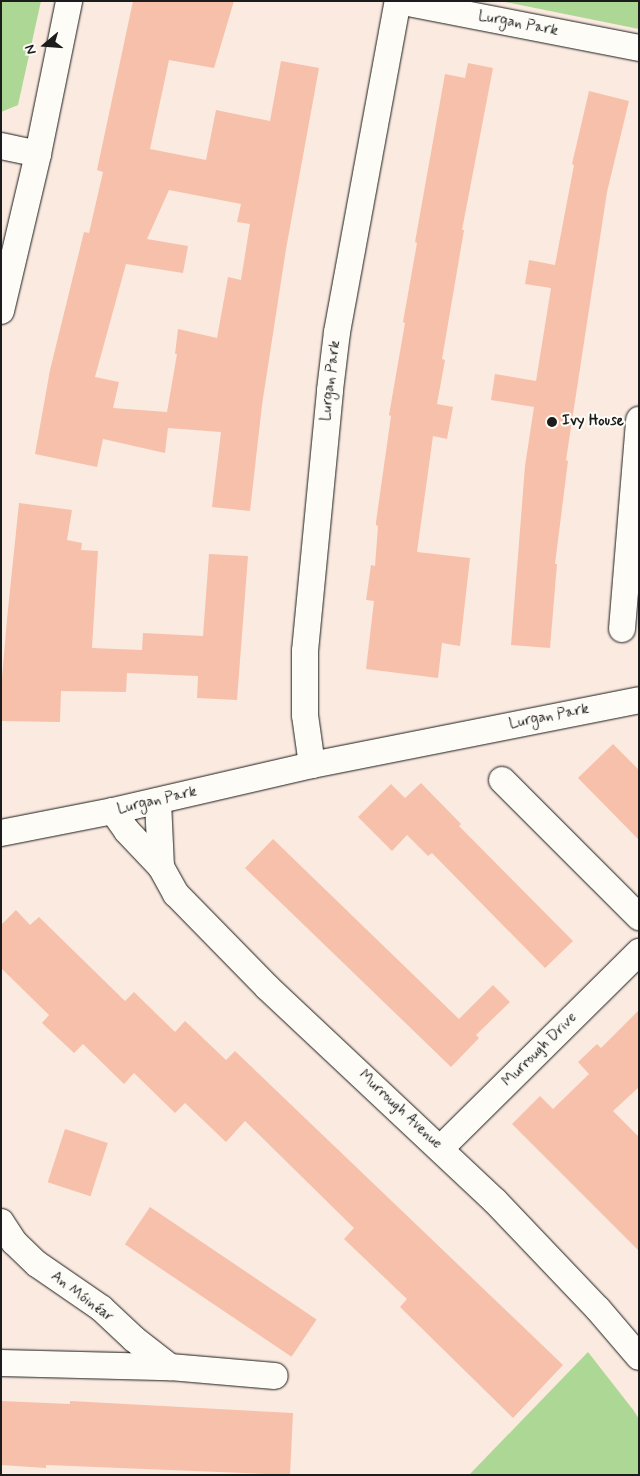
<!DOCTYPE html>
<html>
<head>
<meta charset="utf-8">
<style>
	body { margin:0 }
	#map { position:relative; width:640px; height:1476px; overflow:hidden; background:#fbeae0; font-family:Mynerve,sans-serif }
	div>[style] { position:absolute }
	.green>* { inset:0; background:#add794 }
	.building>* { inset:0; background:#f7c0ab; transform-origin:0 0 }
	.roads { filter:drop-shadow(0 0 1px #1c1c1c) drop-shadow(0 0 1px #1c1c1c) }
	.street>* { height:26px; margin:-13px; padding:0 13px; transform-origin:13px; border-radius:13px; background:#fdfcf7 }
	.dots>* { width:14px; height:14px; translate:-50% -50%; box-sizing:border-box; border:2px solid #fdfcf7; border-radius:50% }
	span { translate:-50% -50%; white-space:nowrap; text-align:center; line-height:1.15; -webkit-text-stroke:4px #fdfcf7; paint-order:stroke }
	.street-label { font-size:15px; color:#1c1c1c }
	.poi-label { font-size:15px; color:#1c1c1c; font-weight:700 }
	.left { translate:0 -50%; text-align:left }
	.frame { position:absolute; inset:0; border:2px solid #1c1c1c; pointer-events:none }
	.north { position:absolute; left:20px; top:20px; width:50px; height:50px; -webkit-text-stroke:4px #fdfcf7; paint-order:stroke; rotate:252deg; font-size:14px; font-weight:700; line-height:20px; text-align:center; color:#1c1c1c }
	.north::after { content:''; display:block; margin:auto; width:18px; height:22px; background:#1c1c1c; clip-path:polygon(50% 0,100% 100%,50% 72%,0 100%) }
</style>
</head>
<body>
<div id="map">
	<div class="green">
		<div style="clip-path:polygon(1px 1px,41px 1px,18px 105px,1px 112px)"></div>
		<div style="clip-path:polygon(500px 1px,639px 1px,639px 29px)"></div>
		<div style="clip-path:polygon(588px 1352px,634px 1411px,639px 1419px,639px 1475px,469px 1475px)"></div>
	</div>
	<div class="building">
		<div style="clip-path:polygon(evenodd,133px 1px,234px 1px,214px 68px,169px 60px,150px 149px,206px 160px,216px 110px,270px 121px,281px 61px,319px 68px,286px 249px,262px 405px,250px 511px,212px 507px,221px 432px,168px 428px,165px 453px,103px 439px,97px 467px,35px 454px,50px 370px,84px 232px,89px 233px,103px 172px,97px 170px,133px 1px,169px 190px,241px 204px,237px 222px,250px 224px,241px 280px,228px 277px,217px 338px,178px 329px,175px 354px,177px 354px,167px 412px,113px 408px,119px 382px,95px 377px,126px 264px,183px 273px,188px 246px,147px 239px,169px 190px)"></div>
		<div style="clip-path:polygon(468px 63px,493px 68px,462px 230px,464px 230px,442px 359px,445px 360px,437px 404px,453px 407px,447px 439px,433px 436px,417px 552px,470px 558px,460px 646px,442px 643px,438px 678px,366px 669px,374px 601px,366px 600px,371px 565px,375px 566px,378px 526px,376px 525px,376px 522px,391px 416px,389px 415px,405px 323px,403px 322px,417px 243px,415px 242px,445px 74px,465px 78px)"></div>
		<div style="clip-path:polygon(589px 91px,629px 101px,607px 192px,566px 460px,568px 461px,555px 564px,557px 564px,550px 648px,511px 645px,525px 466px,534px 407px,491px 400px,495px 374px,536px 381px,551px 288px,525px 284px,529px 260px,555px 265px,574px 165px,572px 164px)"></div>
		<div style="clip-path:polygon(19px 503px,72px 510px,67px 540px,82px 543px,81px 550px,98px 551px,92px 648px,142px 650px,143px 633px,203px 636px,209px 554px,248px 556px,237px 700px,197px 698px,198px 676px,127px 673px,126px 692px,61px 691px,60px 722px,2px 721px,2px 678px,7px 619px)"></div>
		<div style="clip-path:polygon(613px 744px,639px 770px,639px 840px,578px 778px)"></div>
		<div style="clip-path:polygon(421px 783px,461px 824px,459px 826px,573px 941px,545px 968px,432px 853px,428px 856px,407px 835px,392px 851px,358px 817px,391px 784px,405px 798px)"></div>
		<div style="clip-path:polygon(273px 839px,459px 1019px,493px 985px,510px 1002px,476px 1035px,479px 1038px,451px 1067px,245px 868px)"></div>
		<div style="clip-path:polygon(16px 910px,30px 925px,39px 917px,125px 1001px,134px 992px,175px 1032px,185px 1021px,226px 1060px,235px 1051px,563px 1365px,513px 1418px,400px 1307px,407px 1299px,344px 1239px,354px 1228px,245px 1121px,226px 1142px,185px 1103px,175px 1113px,134px 1073px,124px 1084px,83px 1044px,74px 1053px,42px 1023px,49px 1015px,1px 968px,1px 925px)"></div>
		<div style="clip-path:polygon(639px 1010px,639px 1087px,613px 1111px,639px 1137px,639px 1251px,512px 1124px,540px 1096px,553px 1109px,589px 1074px,578px 1062px,597px 1044px,601px 1048px)"></div>
		<div style="left:65px;top:1129px;width:45px;height:56px;rotate:18deg"></div>
		<div style="left:150px;top:1207px;width:201px;height:45px;rotate:34deg"></div>
		<div style="clip-path:polygon(1px 1401px,70px 1404px,70px 1401px,293px 1413px,290px 1475px,46px 1465px,46px 1468px,1px 1465px)"></div>
	</div>
	<div class="roads">
		<div class="street">
			<div style="left:398px;top:1px;width:246px;rotate:11deg"></div>
			<div style="left:1px;top:146px;width:38px;rotate:12deg"></div>
			<div style="left:1px;top:311px;width:161px;rotate:-76.7deg"></div>
			<div style="left:38px;top:154px;width:156px;rotate:-78.5deg"></div>
			<div style="left:622px;top:629px;width:210px;rotate:-85.3deg"></div>
			<div style="left:312px;top:765px;width:50px;rotate:-98deg"></div>
			<div style="left:305px;top:715px;width:64px;rotate:-90deg"></div>
			<div style="left:305px;top:651px;width:262px;rotate:-84.5deg"></div>
			<div style="left:330px;top:390px;width:58px;rotate:-83.1deg"></div>
			<div style="left:337px;top:332px;width:337px;rotate:-79.6deg"></div>
			<div style="left:502px;top:780px;width:194px;rotate:45deg"></div>
			<div style="left:158px;top:801px;width:66px;rotate:87.4deg"></div>
			<div style="left:113px;top:811px;width:24px;rotate:55deg"></div>
			<div style="left:127px;top:831px;width:50px;rotate:46.6deg"></div>
			<div style="left:161px;top:867px;width:31px;rotate:61deg"></div>
			<div style="left:176px;top:894px;width:130px;rotate:45.6deg"></div>
			<div style="left:267px;top:987px;width:313px;rotate:43.2deg"></div>
			<div style="left:495px;top:1201px;width:149px;rotate:46.4deg"></div>
			<div style="left:598px;top:1309px;width:63px;rotate:49.5deg"></div>
			<div style="left:1px;top:833px;width:114px;rotate:-11.1deg"></div>
			<div style="left:113px;top:811px;width:204px;rotate:-13deg"></div>
			<div style="left:312px;top:765px;width:333px;rotate:-11.2deg"></div>
			<div style="left:441px;top:1148px;width:279px;rotate:-44.7deg"></div>
			<div style="left:1px;top:1222px;width:24px;rotate:57deg"></div>
			<div style="left:14px;top:1242px;width:32px;rotate:44deg"></div>
			<div style="left:37px;top:1264px;width:78px;rotate:34.5deg"></div>
			<div style="left:101px;top:1308px;width:45px;rotate:43.2deg"></div>
			<div style="left:134px;top:1339px;width:46px;rotate:37.9deg"></div>
			<div style="left:170px;top:1367px;width:105px;rotate:4.9deg"></div>
			<div style="left:1px;top:1363px;width:169px;rotate:1.4deg"></div>
		</div>
	</div>
	<div class="dots">
		<div style="left:552px;top:422px;background:#1c1c1c"></div>
	</div>
	<div class="street-label">
		<span style="left:518px;top:24px;rotate:11deg">Lurgan Park</span>
		<span style="left:331px;top:381px;rotate:-83deg">Lurgan Park</span>
		<span style="left:549px;top:717px;rotate:-11deg">Lurgan Park</span>
		<span style="left:157px;top:801px;rotate:-13deg">Lurgan Park</span>
		<span style="left:540px;top:1050px;rotate:-45deg">Murrough Drive</span>
		<span style="left:400px;top:1110px;rotate:43deg">Murrough Avenue</span>
		<span style="left:82px;top:1297px;rotate:37deg">An Móinéar</span>
	</div>
	<div class="poi-label">
		<span class="left" style="left:562px;top:422px">Ivy House</span>
	</div>
	<div class="frame"></div>
	<div class="north">N</div>
</div>
</body>
</html>
